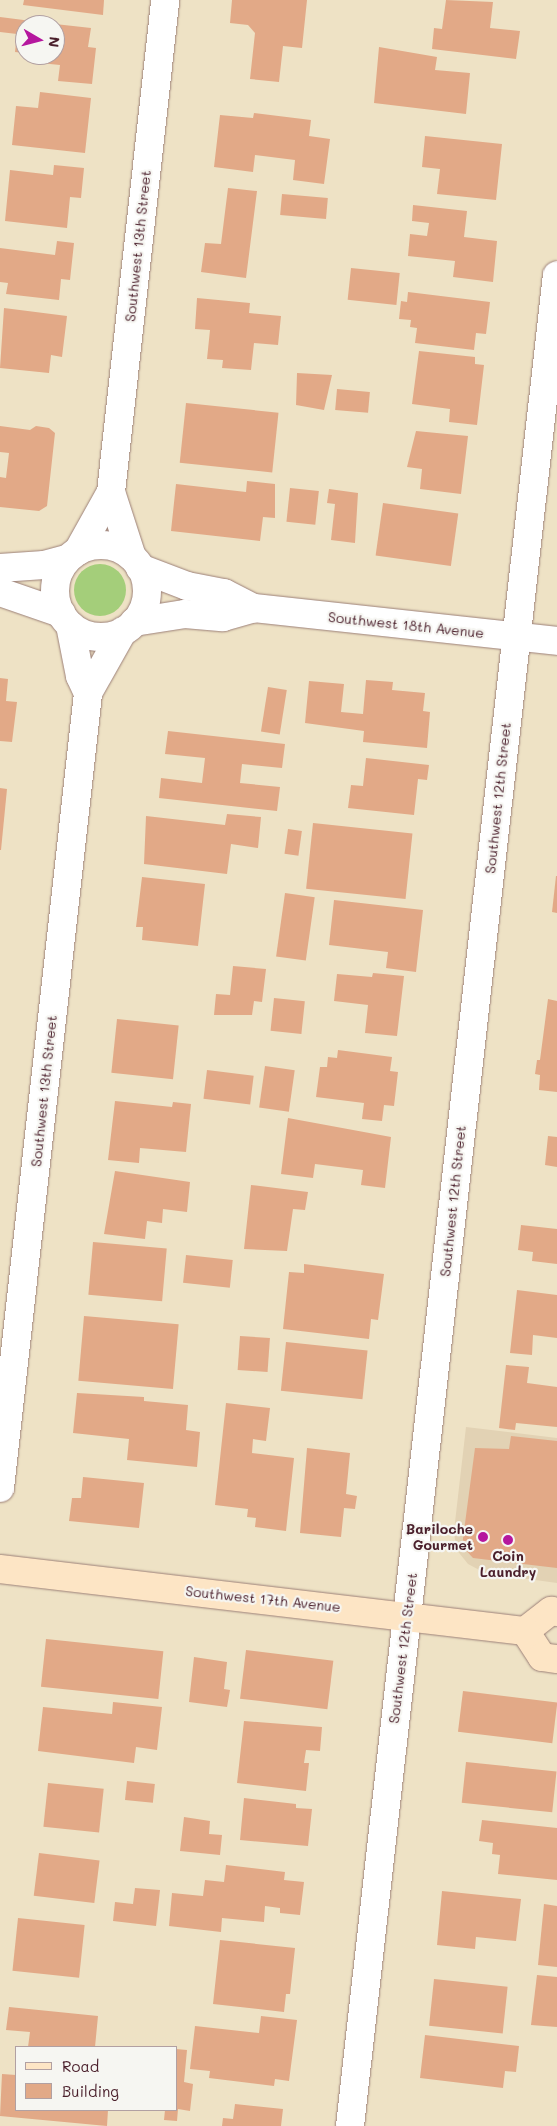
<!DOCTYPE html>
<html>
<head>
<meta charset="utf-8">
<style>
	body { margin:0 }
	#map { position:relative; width:557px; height:2126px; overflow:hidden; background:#eee2c5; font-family:Mali,sans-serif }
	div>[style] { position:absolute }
	.built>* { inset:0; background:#e2d2b4 }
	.green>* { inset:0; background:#a4ce7a }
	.round { border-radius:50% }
	.building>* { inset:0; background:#e2a987; transform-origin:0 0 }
	.roads { filter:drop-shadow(0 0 1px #9c8078) drop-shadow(0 0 1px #9c8078) }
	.street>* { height:28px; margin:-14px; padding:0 14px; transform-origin:14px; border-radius:14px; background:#fff }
	.street>.ring { margin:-14px; padding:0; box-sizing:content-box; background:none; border:28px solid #fff; border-radius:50% }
	.secondary>* { height:28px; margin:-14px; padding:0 14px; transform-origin:14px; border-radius:14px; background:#fde5c5 }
	.dots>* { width:14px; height:14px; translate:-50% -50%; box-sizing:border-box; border:2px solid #f6f6f2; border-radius:50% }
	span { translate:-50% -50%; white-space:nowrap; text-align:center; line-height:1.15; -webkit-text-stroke:4.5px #f6f6f2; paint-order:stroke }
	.street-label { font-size:14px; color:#4a1f2b }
	.poi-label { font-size:14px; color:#4a1f2b; font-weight:700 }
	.right { translate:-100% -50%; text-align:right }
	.legend { position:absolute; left:15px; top:2046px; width:162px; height:65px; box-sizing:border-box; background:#f6f6f2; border:1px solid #b1a0a2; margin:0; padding:6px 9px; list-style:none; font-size:15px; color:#4a1f2b }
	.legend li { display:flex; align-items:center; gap:10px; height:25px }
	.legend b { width:25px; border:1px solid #b1a0a2 }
	.north { position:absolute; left:15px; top:15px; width:50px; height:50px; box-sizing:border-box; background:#f6f6f2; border:1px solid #b1a0a2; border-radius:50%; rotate:98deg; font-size:14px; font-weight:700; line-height:20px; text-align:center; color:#4a1f2b }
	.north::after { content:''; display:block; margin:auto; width:18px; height:22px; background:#b5179e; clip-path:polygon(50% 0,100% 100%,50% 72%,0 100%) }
</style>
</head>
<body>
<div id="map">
	<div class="built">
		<div style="clip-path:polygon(466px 1427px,557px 1438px,557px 1583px,485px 1573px,468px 1564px,456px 1549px,454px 1531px)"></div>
	</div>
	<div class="green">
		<div class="round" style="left:74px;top:564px;width:52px;height:52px"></div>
	</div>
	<div class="building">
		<div style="clip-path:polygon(24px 0,104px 0,103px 15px,23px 5px)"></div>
		<div style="clip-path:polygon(232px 0,307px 0,302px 48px,283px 46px,279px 82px,250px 79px,255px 33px,248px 25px,230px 23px)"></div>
		<div style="clip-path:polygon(446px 0,493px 2px,490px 28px,520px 31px,516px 59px,432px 49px,434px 28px,442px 29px)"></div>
		<div style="clip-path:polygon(0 17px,55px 24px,55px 25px,25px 25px,25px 53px,15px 52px,17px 34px,0 32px)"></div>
		<div style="clip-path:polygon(55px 24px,91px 28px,88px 47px,96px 48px,92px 84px,58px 81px,60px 65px,30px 62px,31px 55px,55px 55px)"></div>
		<div style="clip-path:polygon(379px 47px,437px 57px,435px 70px,470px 73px,466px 114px,374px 103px)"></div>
		<div style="clip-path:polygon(40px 92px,91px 98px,85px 153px,12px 145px,16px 106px,38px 108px)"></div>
		<div style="clip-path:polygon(254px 113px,311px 120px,309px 136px,330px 139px,324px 184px,293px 180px,295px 160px,255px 155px,253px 172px,214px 167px,220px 115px,253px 118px)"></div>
		<div style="clip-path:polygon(425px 136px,502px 144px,496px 200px,437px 194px,440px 169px,422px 167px)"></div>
		<div style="clip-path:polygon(54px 165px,84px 168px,81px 198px,70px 197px,67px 228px,5px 221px,10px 170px,53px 175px)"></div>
		<div style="clip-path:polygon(228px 188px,257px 191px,246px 278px,201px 272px,205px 243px,221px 244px)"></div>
		<div style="left:282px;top:194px;width:46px;height:21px;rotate:5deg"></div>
		<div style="clip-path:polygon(413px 205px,467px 211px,464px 237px,497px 241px,493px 282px,453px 277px,455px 261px,408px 256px,410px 234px,427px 236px,429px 223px,412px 221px)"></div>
		<div style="clip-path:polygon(57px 241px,74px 243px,70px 280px,61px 279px,59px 300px,6px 294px,8px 283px,0 282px,0 248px,55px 255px)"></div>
		<div style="left:351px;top:268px;width:49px;height:32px;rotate:6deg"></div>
		<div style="clip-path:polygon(408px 292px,490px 302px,486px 334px,476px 333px,474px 350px,415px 343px,417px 328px,410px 327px,411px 320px,399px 319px,401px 301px,407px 302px)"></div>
		<div style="clip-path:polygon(197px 298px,250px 303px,249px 313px,281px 316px,278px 345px,254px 343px,251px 370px,222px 368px,223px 360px,207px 359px,210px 330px,195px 329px)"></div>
		<div style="clip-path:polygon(4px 308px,67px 316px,62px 357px,51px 355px,49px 373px,0 368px)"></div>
		<div style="clip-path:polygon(419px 351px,475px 357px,475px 364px,484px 365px,477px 425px,449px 422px,450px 409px,412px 404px)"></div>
		<div style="clip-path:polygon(297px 373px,332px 375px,324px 410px,296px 405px)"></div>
		<div style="left:337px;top:389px;width:33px;height:21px;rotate:5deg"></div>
		<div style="left:186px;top:403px;width:93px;height:60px;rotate:6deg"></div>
		<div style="clip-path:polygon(0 426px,30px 430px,36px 426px,49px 428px,55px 433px,47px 506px,39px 511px,0 507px,0 477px,6px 478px,9px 453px,0 452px)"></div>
		<div style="clip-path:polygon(416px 431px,468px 436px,461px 494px,420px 489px,422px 469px,407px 467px)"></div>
		<div style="clip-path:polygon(247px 481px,275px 484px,275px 518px,263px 517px,260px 541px,171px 531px,176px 484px,246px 492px)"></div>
		<div style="left:290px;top:488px;width:29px;height:34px;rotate:6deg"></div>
		<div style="clip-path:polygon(329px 489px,358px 493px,355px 543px,331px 540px,335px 504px,327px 503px)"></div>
		<div style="left:383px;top:503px;width:76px;height:53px;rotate:8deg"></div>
		<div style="clip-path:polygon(0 678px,8px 679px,6px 701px,17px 702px,12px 742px,0 741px)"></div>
		<div style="clip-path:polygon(366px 680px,393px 682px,392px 690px,425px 693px,423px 711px,430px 712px,427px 748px,363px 742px,364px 731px,305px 723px,309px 681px,344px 684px,341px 712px,363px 714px)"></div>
		<div style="left:268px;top:687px;width:19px;height:45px;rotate:9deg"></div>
		<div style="clip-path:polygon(168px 731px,285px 744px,282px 768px,242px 764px,240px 783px,280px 787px,277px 811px,159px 798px,161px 778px,202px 783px,205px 758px,165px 754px)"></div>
		<div style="clip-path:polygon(366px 758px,429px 765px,427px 780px,418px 779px,414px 815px,348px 808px,351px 785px,363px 786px)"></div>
		<div style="clip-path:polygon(0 788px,7px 789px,1px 850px,0 850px)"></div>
		<div style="clip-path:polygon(227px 814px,261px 817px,258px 848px,231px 844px,227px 874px,144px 864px,146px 816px,225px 825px)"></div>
		<div style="left:313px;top:823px;width:100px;height:66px;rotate:6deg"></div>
		<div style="left:288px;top:829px;width:14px;height:25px;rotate:8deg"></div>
		<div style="clip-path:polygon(556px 876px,557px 876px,557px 913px,552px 912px)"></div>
		<div style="clip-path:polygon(142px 877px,205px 884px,198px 946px,142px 940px,143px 927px,136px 927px)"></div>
		<div style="left:285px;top:893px;width:30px;height:64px;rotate:8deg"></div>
		<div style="clip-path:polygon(334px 900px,423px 910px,416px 972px,386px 968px,388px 952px,329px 945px)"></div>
		<div style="clip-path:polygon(233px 966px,266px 969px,262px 1002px,254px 1001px,252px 1015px,214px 1015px,216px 994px,230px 995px)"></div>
		<div style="clip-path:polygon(373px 973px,404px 976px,397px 1036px,365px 1033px,368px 1005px,334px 1001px,337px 974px,372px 977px)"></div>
		<div style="left:274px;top:998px;width:31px;height:33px;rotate:6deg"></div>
		<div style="clip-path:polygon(548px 999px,557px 1001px,557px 1092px,539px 1090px,540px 1075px,535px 1074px,537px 1060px,540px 1060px)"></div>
		<div style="left:117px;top:1019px;width:62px;height:54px;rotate:6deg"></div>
		<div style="clip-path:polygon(338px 1050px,392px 1057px,390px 1071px,398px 1072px,394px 1106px,384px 1105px,382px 1121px,362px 1119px,364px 1103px,316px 1097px,320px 1067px,327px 1067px,328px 1057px,337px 1058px)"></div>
		<div style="left:265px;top:1066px;width:30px;height:42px;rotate:8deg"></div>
		<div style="left:207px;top:1070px;width:47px;height:29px;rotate:7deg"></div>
		<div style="clip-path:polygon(115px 1101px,172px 1107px,173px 1102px,191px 1104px,186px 1152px,140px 1148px,139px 1163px,108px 1160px)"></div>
		<div style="clip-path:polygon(288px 1118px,391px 1137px,385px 1188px,361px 1185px,363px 1170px,315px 1164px,313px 1178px,281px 1174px)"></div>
		<div style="clip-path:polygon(548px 1136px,557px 1137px,557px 1167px,545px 1165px)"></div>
		<div style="clip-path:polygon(115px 1171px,190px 1182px,187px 1212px,163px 1209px,162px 1223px,147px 1221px,145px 1239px,104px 1234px)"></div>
		<div style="clip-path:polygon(251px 1185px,308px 1192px,305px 1210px,293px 1209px,287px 1251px,244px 1249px)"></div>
		<div style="clip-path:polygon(521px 1225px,557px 1229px,557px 1264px,532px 1261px,533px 1252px,518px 1250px)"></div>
		<div style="left:93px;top:1242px;width:74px;height:53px;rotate:5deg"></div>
		<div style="left:186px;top:1255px;width:47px;height:28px;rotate:6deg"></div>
		<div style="clip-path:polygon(304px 1264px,384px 1274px,378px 1320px,371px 1319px,369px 1339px,283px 1329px,289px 1272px,304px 1273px)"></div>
		<div style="clip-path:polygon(517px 1290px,557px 1295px,557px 1338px,533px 1335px,532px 1355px,510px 1353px)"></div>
		<div style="left:84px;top:1316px;width:95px;height:65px;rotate:5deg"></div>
		<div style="left:240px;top:1336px;width:30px;height:34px;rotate:4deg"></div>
		<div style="left:286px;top:1342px;width:82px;height:49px;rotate:6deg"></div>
		<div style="clip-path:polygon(506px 1365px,529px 1367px,527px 1383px,557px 1387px,557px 1427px,516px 1423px,515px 1430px,499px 1428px)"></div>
		<div style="clip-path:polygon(77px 1393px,144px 1397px,144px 1401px,188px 1405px,186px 1430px,200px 1432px,197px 1467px,127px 1460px,129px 1439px,73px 1433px)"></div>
		<div style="clip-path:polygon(226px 1403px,270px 1408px,266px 1441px,253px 1439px,252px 1453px,294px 1458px,286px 1531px,255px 1527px,256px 1518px,247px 1517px,248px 1509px,215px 1505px)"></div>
		<div style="clip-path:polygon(511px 1436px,557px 1441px,557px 1568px,473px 1558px,462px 1546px,475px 1448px,509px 1449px)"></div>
		<div style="clip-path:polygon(307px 1448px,350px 1453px,346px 1494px,357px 1496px,356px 1502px,355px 1509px,344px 1508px,341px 1537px,300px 1533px)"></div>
		<div style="clip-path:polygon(83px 1477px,144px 1483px,139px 1528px,69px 1521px,72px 1498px,81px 1498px)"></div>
		<div style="left:46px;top:1639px;width:118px;height:48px;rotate:6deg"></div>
		<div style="left:246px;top:1650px;width:88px;height:49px;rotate:7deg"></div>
		<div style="clip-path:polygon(194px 1657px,227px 1662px,224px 1689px,230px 1690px,227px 1707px,189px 1702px)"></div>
		<div style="left:463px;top:1691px;width:95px;height:41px;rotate:7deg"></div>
		<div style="clip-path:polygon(113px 1702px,162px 1707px,157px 1750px,136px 1747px,134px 1763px,38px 1751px,43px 1707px,112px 1714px)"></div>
		<div style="clip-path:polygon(244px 1721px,322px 1727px,320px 1751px,306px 1750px,304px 1763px,309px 1763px,306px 1791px,237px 1783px)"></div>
		<div style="left:466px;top:1762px;width:91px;height:41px;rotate:6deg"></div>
		<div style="left:127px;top:1781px;width:28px;height:19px;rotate:6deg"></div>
		<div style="left:48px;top:1783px;width:56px;height:44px;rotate:6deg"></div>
		<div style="clip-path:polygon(244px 1798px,296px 1804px,296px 1808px,312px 1809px,308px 1846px,240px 1840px)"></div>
		<div style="clip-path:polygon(184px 1817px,210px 1821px,209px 1834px,222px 1835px,220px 1855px,180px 1851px)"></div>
		<div style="clip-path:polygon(482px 1820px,557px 1828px,557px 1880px,498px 1874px,500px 1855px,492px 1854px,493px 1843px,479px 1841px)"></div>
		<div style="left:39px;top:1853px;width:61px;height:43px;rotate:7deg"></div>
		<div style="clip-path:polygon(226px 1865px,285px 1872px,284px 1880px,304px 1882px,300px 1915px,280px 1913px,280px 1908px,265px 1906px,264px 1922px,222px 1918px,221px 1932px,169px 1926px,172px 1893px,203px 1896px,205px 1880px,224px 1882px)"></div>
		<div style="clip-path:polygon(135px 1888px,160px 1890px,156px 1926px,113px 1921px,115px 1902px,133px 1904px)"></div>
		<div style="clip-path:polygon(442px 1891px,521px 1899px,516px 1941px,476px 1937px,475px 1949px,437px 1945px)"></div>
		<div style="clip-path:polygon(544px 1904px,557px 1906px,557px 1967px,538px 1965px)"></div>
		<div style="left:18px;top:1918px;width:67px;height:53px;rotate:6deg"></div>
		<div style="clip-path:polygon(220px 1940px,295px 1948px,290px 1994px,286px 1994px,284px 2012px,213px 2004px)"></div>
		<div style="clip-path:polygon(537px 1975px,557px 1977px,557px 2027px,531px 2025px)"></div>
		<div style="left:434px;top:1979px;width:74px;height:47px;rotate:6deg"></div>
		<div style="clip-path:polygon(9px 2007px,98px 2016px,95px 2047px,28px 2047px,30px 2032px,6px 2030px)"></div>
		<div style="clip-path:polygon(261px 2016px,297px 2020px,289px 2081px,275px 2079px,274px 2086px,209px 2078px,210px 2071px,190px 2069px,195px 2026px,259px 2033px)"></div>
		<div style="clip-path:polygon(425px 2035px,519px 2046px,516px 2072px,505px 2071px,503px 2088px,420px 2078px)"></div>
		<div style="clip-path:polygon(176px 2049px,187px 2050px,184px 2082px,193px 2084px,190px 2111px,178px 2109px,177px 2121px,164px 2120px,165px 2110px,176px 2110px)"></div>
		<div style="clip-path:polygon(2px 2074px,16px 2075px,16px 2110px,108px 2110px,107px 2126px,0 2116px)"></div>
		<div style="clip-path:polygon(235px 2104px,283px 2109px,281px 2126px,222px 2126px,223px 2118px,233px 2119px)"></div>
	</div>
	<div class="roads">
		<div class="street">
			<div style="left:111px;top:492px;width:68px;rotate:72.1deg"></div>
			<div class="ring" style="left:55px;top:545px;width:64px;height:64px"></div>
			<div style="left:78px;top:551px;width:68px;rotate:-60.8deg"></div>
			<div style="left:111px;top:492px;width:495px;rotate:-83.7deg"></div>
			<div style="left:0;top:568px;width:44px;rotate:-3.9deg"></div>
			<div style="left:44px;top:565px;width:24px;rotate:-15deg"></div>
			<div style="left:140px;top:568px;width:50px;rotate:21deg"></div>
			<div style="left:187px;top:586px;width:38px;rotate:11deg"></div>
			<div style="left:224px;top:593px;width:34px;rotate:27deg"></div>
			<div style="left:254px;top:608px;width:305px;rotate:6.2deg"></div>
			<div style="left:0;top:592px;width:65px;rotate:19deg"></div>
			<div style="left:134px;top:622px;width:52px;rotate:-8.9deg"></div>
			<div style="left:185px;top:614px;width:38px;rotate:5deg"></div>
			<div style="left:223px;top:617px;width:32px;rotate:-16deg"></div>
			<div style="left:70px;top:625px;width:52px;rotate:78.9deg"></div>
			<div style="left:80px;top:676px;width:19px;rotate:65deg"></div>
			<div style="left:0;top:1488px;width:800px;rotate:-83.68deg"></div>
			<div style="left:88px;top:693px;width:71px;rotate:-60.6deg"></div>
			<div style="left:350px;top:2126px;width:1862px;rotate:-83.62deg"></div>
		</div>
		<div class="secondary">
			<div style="left:0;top:1569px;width:529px;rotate:6.74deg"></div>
			<div style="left:525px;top:1631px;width:33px;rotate:-38deg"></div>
			<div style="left:551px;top:1611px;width:6px;rotate:9deg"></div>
			<div style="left:525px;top:1631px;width:31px;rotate:57deg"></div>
			<div style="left:542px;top:1657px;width:15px;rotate:8deg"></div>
		</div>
	</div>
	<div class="dots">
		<div style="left:483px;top:1537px;background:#b5179e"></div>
		<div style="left:508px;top:1540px;background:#b5179e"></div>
	</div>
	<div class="street-label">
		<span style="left:138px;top:246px;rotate:-84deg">Southwest 13th Street</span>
		<span style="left:406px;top:625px;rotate:6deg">Southwest 18th Avenue</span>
		<span style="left:498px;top:798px;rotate:-84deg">Southwest 12th Street</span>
		<span style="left:44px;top:1091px;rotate:-84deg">Southwest 13th Street</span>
		<span style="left:453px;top:1201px;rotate:-84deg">Southwest 12th Street</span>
		<span style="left:263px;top:1599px;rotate:6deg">Southwest 17th Avenue</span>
		<span style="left:403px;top:1648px;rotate:-83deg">Southwest 12th Street</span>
	</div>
	<div class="poi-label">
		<span class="right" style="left:473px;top:1537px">Bariloche<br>Gourmet</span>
		<span style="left:508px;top:1564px">Coin<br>Laundry</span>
	</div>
	<ul class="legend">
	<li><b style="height:6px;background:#fde5c5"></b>Road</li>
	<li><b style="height:14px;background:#e2a987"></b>Building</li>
	</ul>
	<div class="north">N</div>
</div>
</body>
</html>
